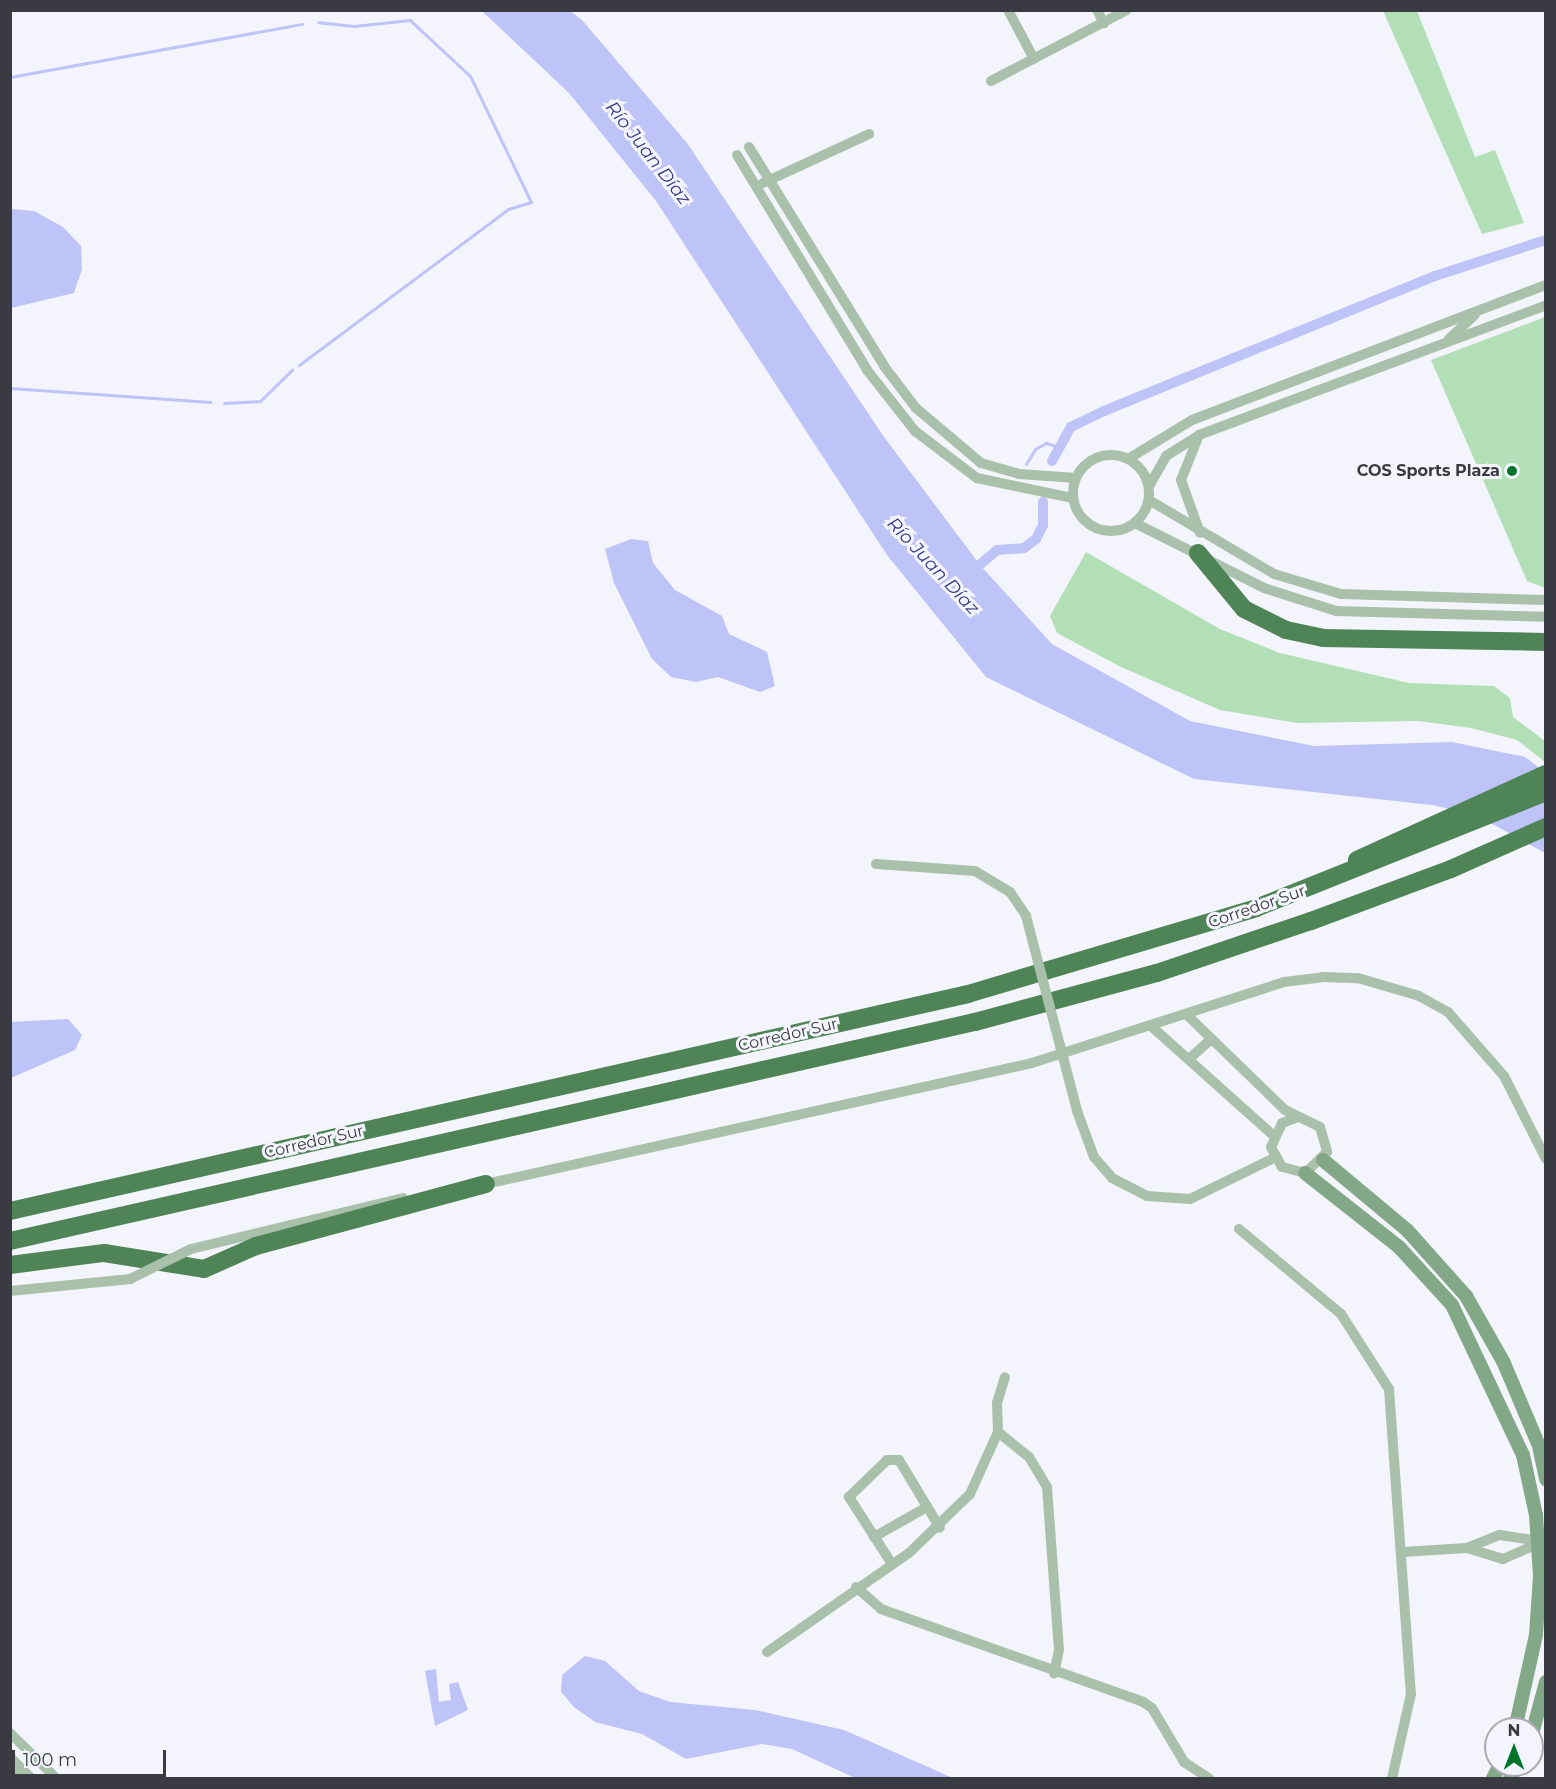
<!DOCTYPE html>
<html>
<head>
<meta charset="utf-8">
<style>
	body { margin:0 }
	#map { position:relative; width:1556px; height:1789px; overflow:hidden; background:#f4f5fc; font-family:Montserrat,sans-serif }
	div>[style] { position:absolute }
	.green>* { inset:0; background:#b3dfb7 }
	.water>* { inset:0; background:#bec4f8 }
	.stream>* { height:3px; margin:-1.5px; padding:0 1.5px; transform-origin:1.5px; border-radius:1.5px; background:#bec4f8 }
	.canal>* { height:10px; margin:-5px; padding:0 5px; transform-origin:5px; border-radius:5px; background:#bec4f8 }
	.street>* { height:10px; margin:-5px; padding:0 5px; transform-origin:5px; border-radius:5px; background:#a9c1ab }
	.street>.ring { margin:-5px; padding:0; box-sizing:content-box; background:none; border:10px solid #a9c1ab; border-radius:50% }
	.secondary>* { height:14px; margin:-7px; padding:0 7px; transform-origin:7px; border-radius:7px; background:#83a887 }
	.highway>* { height:18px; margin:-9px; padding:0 9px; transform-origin:9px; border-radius:9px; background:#4e8456 }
	.street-bridge>* { height:10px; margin:-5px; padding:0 5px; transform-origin:5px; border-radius:5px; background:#a9c1ab }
	.dots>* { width:16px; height:16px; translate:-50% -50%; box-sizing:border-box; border:3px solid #f4f5fc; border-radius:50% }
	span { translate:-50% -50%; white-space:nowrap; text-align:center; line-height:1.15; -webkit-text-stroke:6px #f4f5fc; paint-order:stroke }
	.poi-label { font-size:16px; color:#3a3b42; font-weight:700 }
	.right { translate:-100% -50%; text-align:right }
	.street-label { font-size:16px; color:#3a3b42 }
	.water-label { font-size:18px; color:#393983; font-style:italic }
	.frame { position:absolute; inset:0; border:12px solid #3a3b42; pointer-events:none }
	.north { position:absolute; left:1484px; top:1717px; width:60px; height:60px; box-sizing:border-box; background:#f4f5fc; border:2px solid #aaabb2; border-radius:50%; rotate:0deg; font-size:16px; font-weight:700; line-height:24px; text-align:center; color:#3a3b42 }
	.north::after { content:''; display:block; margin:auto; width:21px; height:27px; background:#00752a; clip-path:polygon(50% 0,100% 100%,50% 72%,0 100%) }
	.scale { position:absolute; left:12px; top:1750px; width:154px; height:27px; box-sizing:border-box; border:3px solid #3a3b42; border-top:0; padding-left:8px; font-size:18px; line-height:21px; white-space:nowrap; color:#3a3b42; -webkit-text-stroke:4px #f4f5fc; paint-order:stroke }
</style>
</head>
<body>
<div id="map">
	<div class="green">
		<div style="clip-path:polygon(1383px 11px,1417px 11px,1475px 157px,1495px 150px,1524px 223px,1482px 234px)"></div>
		<div style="clip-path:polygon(1545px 317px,1546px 317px,1545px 588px,1527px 581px,1431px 360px)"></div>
		<div style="clip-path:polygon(1086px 552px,1220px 629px,1280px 653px,1409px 683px,1494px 686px,1510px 698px,1513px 717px,1545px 741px,1545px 762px,1517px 740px,1471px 728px,1418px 721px,1297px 723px,1220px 710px,1121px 667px,1057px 633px,1050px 616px)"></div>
	</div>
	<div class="water">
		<div style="clip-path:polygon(482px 11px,570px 11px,582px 20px,687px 143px,884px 437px,980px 565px,1052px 644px,1190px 721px,1314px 746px,1452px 742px,1525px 757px,1545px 772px,1545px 853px,1476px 815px,1432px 805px,1194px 779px,986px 677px,887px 555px,656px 201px,569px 93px)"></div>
		<div style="clip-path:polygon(11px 209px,34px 211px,63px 227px,81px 246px,82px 269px,74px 293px,11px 308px)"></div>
		<div style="clip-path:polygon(631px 539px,648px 541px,653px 563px,675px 590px,722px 616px,729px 634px,767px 652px,775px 686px,760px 692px,718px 677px,696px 682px,671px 677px,652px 659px,614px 583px,605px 549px)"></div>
		<div style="clip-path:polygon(68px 1019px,82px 1035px,75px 1050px,11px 1078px,11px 1022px)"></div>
		<div style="clip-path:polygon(585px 1656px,605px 1661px,639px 1691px,670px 1702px,755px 1710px,844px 1730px,953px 1778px,855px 1778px,792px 1749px,762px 1744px,686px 1759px,642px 1734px,595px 1722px,574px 1707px,561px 1692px,562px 1675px)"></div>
		<div style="clip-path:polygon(436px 1669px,439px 1702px,451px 1700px,449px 1684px,458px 1682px,468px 1710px,435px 1726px,425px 1671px)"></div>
	</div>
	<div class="stream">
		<div style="left:10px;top:77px;width:297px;rotate:-10.3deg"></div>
		<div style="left:299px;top:365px;width:261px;rotate:-36.7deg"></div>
		<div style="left:508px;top:209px;width:24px;rotate:-17deg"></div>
		<div style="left:531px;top:202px;width:140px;rotate:-115.8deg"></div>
		<div style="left:470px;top:76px;width:82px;rotate:-137deg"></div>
		<div style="left:410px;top:20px;width:56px;rotate:173.9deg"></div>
		<div style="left:354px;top:26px;width:36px;rotate:-174deg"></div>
		<div style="left:10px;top:388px;width:201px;rotate:4deg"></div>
		<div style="left:224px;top:403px;width:36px;rotate:-3deg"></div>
		<div style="left:260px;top:401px;width:45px;rotate:-44.1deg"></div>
		<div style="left:1026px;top:464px;width:17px;rotate:-59deg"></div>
		<div style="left:1035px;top:449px;width:13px;rotate:-29deg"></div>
		<div style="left:1046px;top:443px;width:10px;rotate:17deg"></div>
	</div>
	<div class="canal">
		<div style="left:1052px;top:461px;width:39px;rotate:-61deg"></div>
		<div style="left:1071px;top:427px;width:37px;rotate:-26deg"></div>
		<div style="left:1104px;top:411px;width:357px;rotate:-22.2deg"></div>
		<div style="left:1435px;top:276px;width:117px;rotate:-18deg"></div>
		<div style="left:971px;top:572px;width:34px;rotate:-40deg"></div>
		<div style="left:997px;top:550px;width:27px;rotate:-4deg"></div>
		<div style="left:1024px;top:548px;width:15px;rotate:-37deg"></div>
		<div style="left:1036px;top:539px;width:16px;rotate:-63deg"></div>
		<div style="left:1043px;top:525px;width:23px;rotate:-90deg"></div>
	</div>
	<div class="street">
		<div style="left:1008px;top:10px;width:55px;rotate:62deg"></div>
		<div style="left:1097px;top:10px;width:15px;rotate:62deg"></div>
		<div style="left:991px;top:81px;width:153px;rotate:-27.6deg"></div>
		<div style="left:749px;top:147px;width:257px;rotate:58.3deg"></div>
		<div style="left:884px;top:366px;width:53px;rotate:52.7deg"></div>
		<div style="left:916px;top:408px;width:85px;rotate:40.2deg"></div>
		<div style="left:981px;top:463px;width:40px;rotate:16deg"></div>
		<div style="left:1019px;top:474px;width:57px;rotate:4deg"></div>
		<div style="left:737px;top:155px;width:251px;rotate:58.8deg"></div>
		<div style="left:867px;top:370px;width:78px;rotate:51.8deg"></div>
		<div style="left:915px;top:431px;width:78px;rotate:37.2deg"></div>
		<div style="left:977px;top:478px;width:98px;rotate:11.8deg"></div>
		<div style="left:763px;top:183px;width:117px;rotate:-24.8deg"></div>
		<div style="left:1449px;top:339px;width:35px;rotate:-43deg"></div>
		<div style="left:1199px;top:435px;width:48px;rotate:111.8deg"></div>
		<div style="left:1181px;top:480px;width:56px;rotate:70.3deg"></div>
		<div class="ring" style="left:1073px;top:455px;width:66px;height:66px"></div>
		<div style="left:1128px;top:459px;width:75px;rotate:-31.4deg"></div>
		<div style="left:1192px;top:420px;width:379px;rotate:-20.9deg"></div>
		<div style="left:1149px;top:486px;width:34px;rotate:-60deg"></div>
		<div style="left:1166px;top:456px;width:39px;rotate:-32deg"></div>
		<div style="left:1199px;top:435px;width:371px;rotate:-20.5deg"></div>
		<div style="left:1149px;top:500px;width:145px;rotate:30.6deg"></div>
		<div style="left:1274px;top:574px;width:70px;rotate:16.6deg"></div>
		<div style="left:1341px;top:594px;width:205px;rotate:1.7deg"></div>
		<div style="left:1135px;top:523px;width:144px;rotate:26.7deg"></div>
		<div style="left:1264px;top:588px;width:76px;rotate:17.7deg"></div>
		<div style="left:1336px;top:611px;width:210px;rotate:1.6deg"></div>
		<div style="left:876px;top:864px;width:99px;rotate:4deg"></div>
		<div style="left:975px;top:871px;width:41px;rotate:31deg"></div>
		<div style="left:1010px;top:892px;width:29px;rotate:56deg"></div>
		<div style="left:1187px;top:1015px;width:136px;rotate:44.1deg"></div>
		<div style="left:1285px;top:1110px;width:39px;rotate:26deg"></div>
		<div style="left:1320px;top:1127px;width:26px;rotate:74deg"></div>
		<div style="left:1327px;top:1152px;width:30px;rotate:136deg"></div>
		<div style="left:1305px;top:1173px;width:24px;rotate:-165deg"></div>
		<div style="left:1282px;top:1167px;width:23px;rotate:-119deg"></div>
		<div style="left:1271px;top:1147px;width:26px;rotate:-65deg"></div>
		<div style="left:1282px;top:1123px;width:15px;rotate:-20deg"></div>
		<div style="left:1151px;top:1026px;width:164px;rotate:41.8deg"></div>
		<div style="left:1189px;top:1059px;width:30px;rotate:-42deg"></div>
		<div style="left:1077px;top:1111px;width:49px;rotate:69.7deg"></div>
		<div style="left:1094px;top:1157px;width:28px;rotate:49deg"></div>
		<div style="left:1112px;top:1178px;width:39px;rotate:27deg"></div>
		<div style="left:1147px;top:1196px;width:43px;rotate:4deg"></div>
		<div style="left:1190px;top:1199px;width:93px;rotate:-26deg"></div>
		<div style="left:481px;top:1185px;width:564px;rotate:-12.48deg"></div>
		<div style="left:1032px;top:1063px;width:265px;rotate:-17.8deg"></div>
		<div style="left:1284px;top:982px;width:38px;rotate:-7deg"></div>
		<div style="left:1322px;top:977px;width:36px;rotate:2deg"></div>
		<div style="left:1358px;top:978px;width:64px;rotate:16.4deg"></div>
		<div style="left:1419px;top:996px;width:33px;rotate:29deg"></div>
		<div style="left:1448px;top:1012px;width:85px;rotate:48.8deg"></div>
		<div style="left:1504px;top:1076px;width:93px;rotate:63.2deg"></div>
		<div style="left:1239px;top:1229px;width:133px;rotate:39.8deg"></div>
		<div style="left:1341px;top:1314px;width:89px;rotate:57.4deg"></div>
		<div style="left:1389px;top:1389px;width:306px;rotate:85.9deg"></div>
		<div style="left:1411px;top:1694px;width:86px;rotate:102.7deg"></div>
		<div style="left:191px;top:1249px;width:218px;rotate:-13.5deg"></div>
		<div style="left:10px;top:1291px;width:121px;rotate:-5.7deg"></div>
		<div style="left:998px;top:1432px;width:40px;rotate:39deg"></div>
		<div style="left:1029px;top:1457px;width:35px;rotate:59deg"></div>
		<div style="left:1047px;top:1487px;width:163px;rotate:85.8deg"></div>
		<div style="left:1059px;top:1650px;width:24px;rotate:102deg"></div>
		<div style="left:874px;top:1537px;width:61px;rotate:-29.5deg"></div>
		<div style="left:1467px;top:1548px;width:38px;rotate:17deg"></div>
		<div style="left:1503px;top:1559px;width:40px;rotate:-23.4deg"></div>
		<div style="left:1403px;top:1552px;width:64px;rotate:-3.6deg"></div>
		<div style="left:1467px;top:1548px;width:35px;rotate:-22deg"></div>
		<div style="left:1500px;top:1535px;width:47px;rotate:8.7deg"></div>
		<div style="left:892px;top:1564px;width:80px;rotate:-122.7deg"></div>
		<div style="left:849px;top:1497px;width:53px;rotate:-44.2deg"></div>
		<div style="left:887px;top:1460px;width:12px"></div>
		<div style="left:899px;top:1460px;width:79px;rotate:58.9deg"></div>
		<div style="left:856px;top:1587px;width:33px;rotate:41deg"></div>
		<div style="left:881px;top:1609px;width:278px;rotate:19.5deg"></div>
		<div style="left:1143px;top:1702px;width:11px;rotate:34deg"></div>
		<div style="left:1152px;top:1708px;width:63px;rotate:59.3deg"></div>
		<div style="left:1184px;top:1762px;width:30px;rotate:33deg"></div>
		<div style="left:767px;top:1652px;width:173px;rotate:-34.9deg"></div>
		<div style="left:909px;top:1553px;width:85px;rotate:-44deg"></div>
		<div style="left:970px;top:1494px;width:68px;rotate:-65.7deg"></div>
		<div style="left:998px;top:1432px;width:29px;rotate:-92deg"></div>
		<div style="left:997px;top:1403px;width:27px;rotate:-73deg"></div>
		<div style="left:10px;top:1733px;width:64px;rotate:44.4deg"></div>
		<div style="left:10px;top:1757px;width:30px;rotate:45deg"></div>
		<div style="left:10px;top:1772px;width:10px;rotate:37deg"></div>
	</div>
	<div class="secondary">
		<div style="left:1323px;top:1160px;width:109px;rotate:39.8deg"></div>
		<div style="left:1407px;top:1230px;width:89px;rotate:48.2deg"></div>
		<div style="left:1466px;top:1296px;width:75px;rotate:60.4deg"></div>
		<div style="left:1503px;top:1361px;width:92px;rotate:67deg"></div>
		<div style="left:1539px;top:1446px;width:34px;rotate:78deg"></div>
		<div style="left:1305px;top:1173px;width:120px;rotate:38.2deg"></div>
		<div style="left:1399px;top:1247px;width:79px;rotate:47.6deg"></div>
		<div style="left:1452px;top:1305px;width:166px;rotate:64.7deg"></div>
		<div style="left:1523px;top:1455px;width:61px;rotate:77.8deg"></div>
		<div style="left:1536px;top:1515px;width:61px;rotate:86.2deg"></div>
		<div style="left:1540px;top:1576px;width:59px;rotate:93.9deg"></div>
		<div style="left:1536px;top:1635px;width:96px;rotate:102.6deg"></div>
		<div style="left:1532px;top:1734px;width:54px;rotate:-74.9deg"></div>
		<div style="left:1493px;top:1778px;width:15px;rotate:-62deg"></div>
		<div style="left:1510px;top:1778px;width:15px;rotate:-58deg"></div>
	</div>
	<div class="highway">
		<div style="left:1198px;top:553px;width:72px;rotate:50.6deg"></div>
		<div style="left:1244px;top:609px;width:47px;rotate:26.6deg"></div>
		<div style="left:1286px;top:630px;width:38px;rotate:12deg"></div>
		<div style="left:1323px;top:638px;width:223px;rotate:1deg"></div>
		<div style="left:1357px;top:860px;width:208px;rotate:-24.5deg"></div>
		<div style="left:10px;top:1211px;width:982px;rotate:-12.76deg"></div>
		<div style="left:968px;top:994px;width:301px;rotate:-16.6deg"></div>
		<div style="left:1256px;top:908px;width:312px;rotate:-21.8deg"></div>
		<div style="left:10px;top:1241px;width:990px;rotate:-12.79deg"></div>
		<div style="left:975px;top:1022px;width:188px;rotate:-15.1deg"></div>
		<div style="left:1157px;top:973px;width:163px;rotate:-18.7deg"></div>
		<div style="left:1311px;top:921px;width:149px;rotate:-20.4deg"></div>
		<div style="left:1451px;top:869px;width:104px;rotate:-23.9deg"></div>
		<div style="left:10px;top:1265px;width:95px;rotate:-7.3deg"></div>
		<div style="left:104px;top:1253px;width:101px;rotate:9.1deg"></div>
		<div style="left:204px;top:1269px;width:57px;rotate:-23.9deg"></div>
		<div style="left:256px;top:1246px;width:238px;rotate:-15.1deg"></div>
	</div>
	<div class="street-bridge">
		<div style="left:1026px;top:916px;width:202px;rotate:75.3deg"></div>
		<div style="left:130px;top:1279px;width:68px;rotate:-26.2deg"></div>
	</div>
	<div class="dots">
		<div style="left:1512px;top:471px;background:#00752a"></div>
	</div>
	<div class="poi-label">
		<span class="right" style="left:1500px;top:471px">COS Sports Plaza</span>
	</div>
	<div class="street-label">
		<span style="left:1257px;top:907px;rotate:-19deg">Corredor Sur</span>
		<span style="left:788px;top:1035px;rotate:-13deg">Corredor Sur</span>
		<span style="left:314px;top:1142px;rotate:-13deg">Corredor Sur</span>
	</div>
	<div class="water-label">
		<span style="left:648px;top:153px;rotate:52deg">Río Juan Díaz</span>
		<span style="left:933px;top:566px;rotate:47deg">Río Juan Díaz</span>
	</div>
	<div class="frame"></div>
	<div class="north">N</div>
	<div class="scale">100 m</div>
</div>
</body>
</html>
